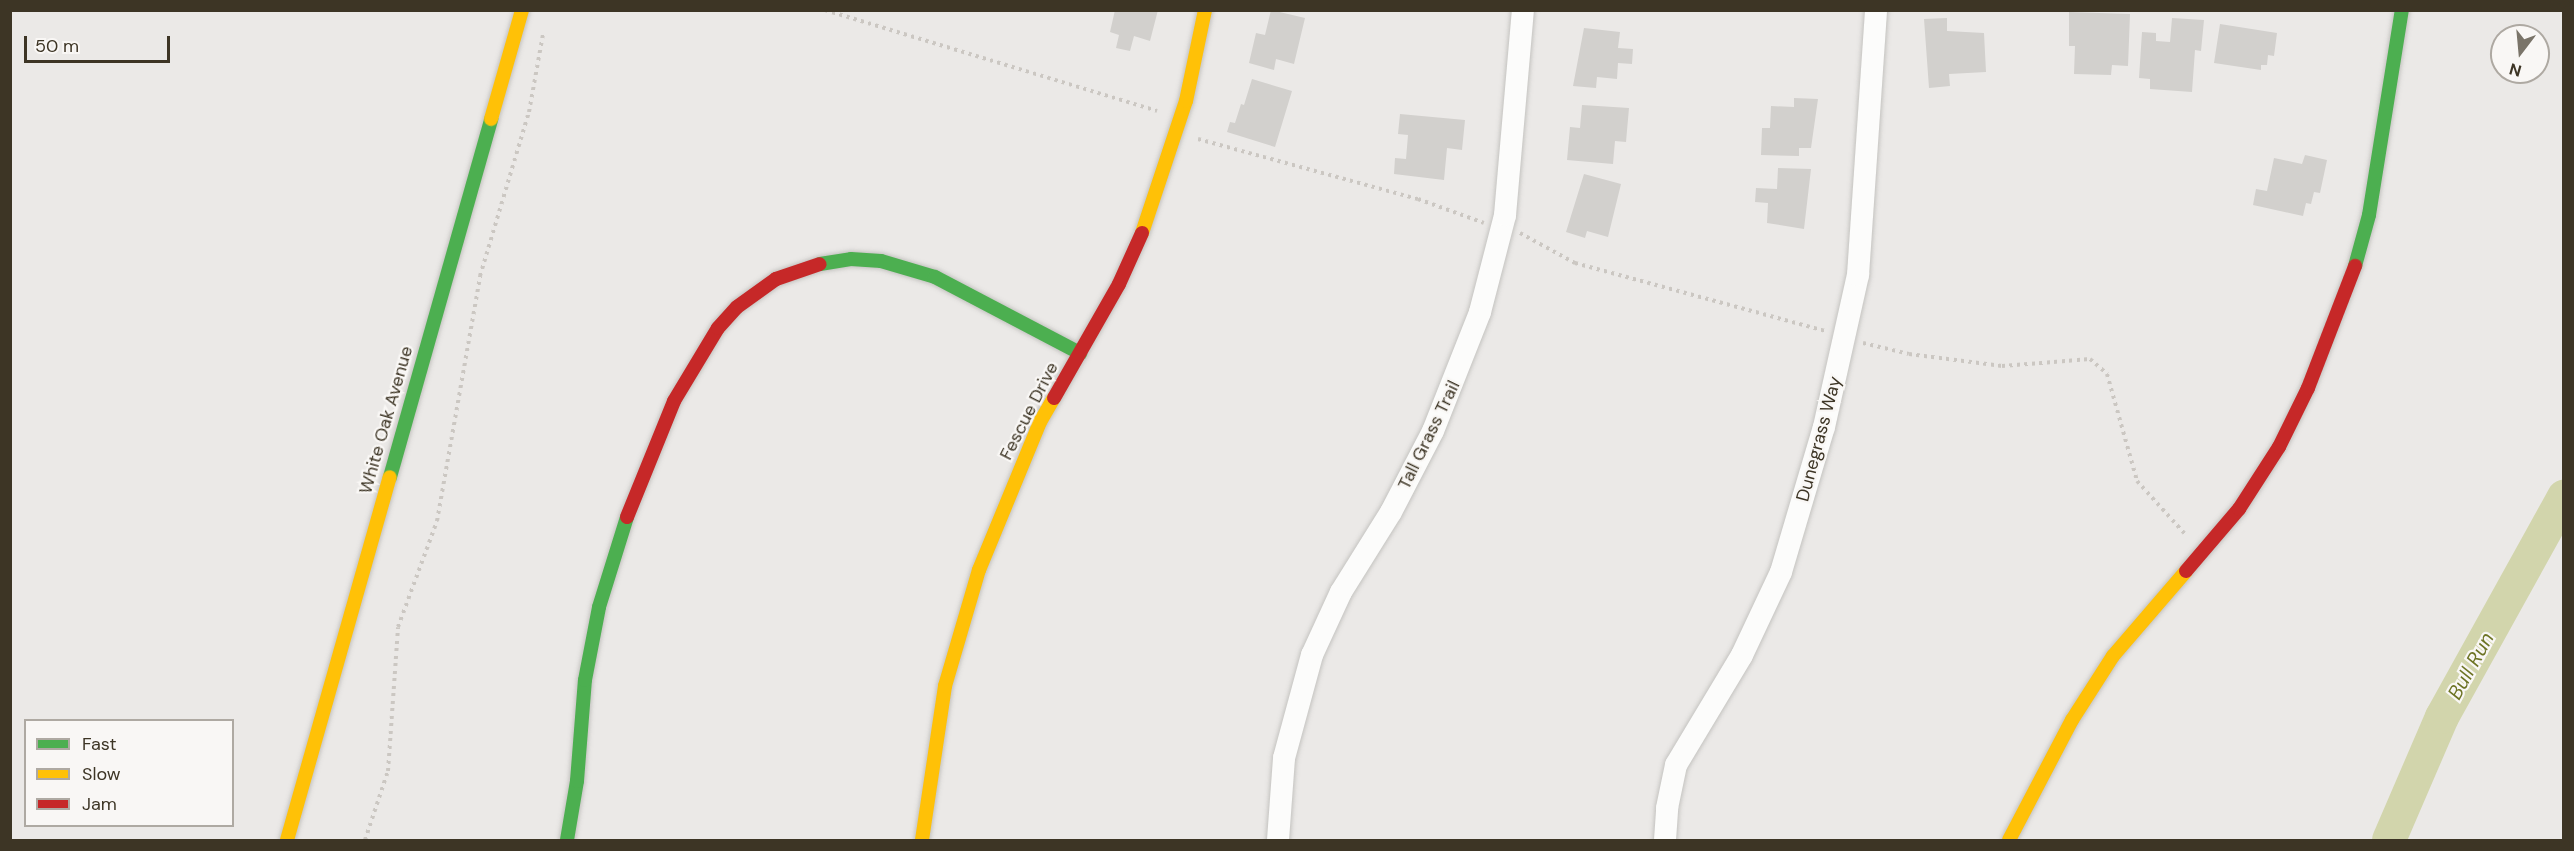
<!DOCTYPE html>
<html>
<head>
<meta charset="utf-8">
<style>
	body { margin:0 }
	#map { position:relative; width:2574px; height:851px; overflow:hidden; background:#ebe9e7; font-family:"DM Sans",sans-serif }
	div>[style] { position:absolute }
	.river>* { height:34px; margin:-17px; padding:0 17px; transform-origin:17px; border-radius:17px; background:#d2d5ac }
	.building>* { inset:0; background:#d2d0cd }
	.path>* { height:4px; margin-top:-2px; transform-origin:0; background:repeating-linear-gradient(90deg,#cbc7c2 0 3px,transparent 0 7.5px) }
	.roads { filter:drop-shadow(0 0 2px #c4c3c0) drop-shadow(0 0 2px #c4c3c0) }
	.street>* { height:22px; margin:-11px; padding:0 11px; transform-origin:11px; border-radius:11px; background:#fcfcfb }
	.fast>* { height:14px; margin:-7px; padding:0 7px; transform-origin:7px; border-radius:7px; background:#4caf50 }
	.slow>* { height:14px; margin:-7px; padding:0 7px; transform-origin:7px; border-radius:7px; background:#ffc107 }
	.jam>* { height:14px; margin:-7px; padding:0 7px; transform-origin:7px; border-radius:7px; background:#c62828 }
	span { translate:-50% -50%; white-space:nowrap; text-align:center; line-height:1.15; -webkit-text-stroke:4.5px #f9f7f5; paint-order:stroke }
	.street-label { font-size:18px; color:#3d3525 }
	.water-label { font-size:20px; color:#6d7424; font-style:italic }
	.frame { position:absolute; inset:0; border:12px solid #3d3525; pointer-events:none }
	.legend { position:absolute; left:24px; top:719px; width:210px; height:108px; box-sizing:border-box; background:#f9f7f5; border:2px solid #aea9a2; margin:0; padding:8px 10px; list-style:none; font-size:18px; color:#3d3525 }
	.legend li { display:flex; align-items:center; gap:12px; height:30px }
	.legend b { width:30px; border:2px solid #aea9a2 }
	.north { position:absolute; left:2490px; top:24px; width:60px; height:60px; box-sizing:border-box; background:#f9f7f5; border:2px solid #aea9a2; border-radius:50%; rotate:196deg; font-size:16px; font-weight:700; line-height:24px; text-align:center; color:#3d3525 }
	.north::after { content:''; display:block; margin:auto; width:21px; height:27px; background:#7a7469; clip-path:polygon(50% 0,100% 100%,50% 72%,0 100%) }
	.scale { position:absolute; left:24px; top:36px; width:146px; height:27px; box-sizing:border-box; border:3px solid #3d3525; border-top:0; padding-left:8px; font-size:18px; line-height:21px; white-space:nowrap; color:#3d3525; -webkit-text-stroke:4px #f9f7f5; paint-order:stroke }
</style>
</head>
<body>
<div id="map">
	<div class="river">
		<div style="left:2389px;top:840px;width:134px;rotate:-66.7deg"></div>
		<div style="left:2442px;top:717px;width:252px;rotate:-61deg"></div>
	</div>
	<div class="building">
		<div style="clip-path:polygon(1115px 10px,1158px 10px,1150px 41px,1134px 36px,1130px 51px,1116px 48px,1119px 35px,1110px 32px)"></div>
		<div style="clip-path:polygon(1271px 10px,1305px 18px,1294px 64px,1276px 59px,1274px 70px,1249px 63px,1256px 33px,1265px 35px)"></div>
		<div style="clip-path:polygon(2069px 12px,2130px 14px,2128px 66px,2112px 65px,2111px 75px,2074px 74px,2075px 46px,2069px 46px)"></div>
		<div style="clip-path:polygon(1947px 18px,1947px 31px,1984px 33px,1986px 72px,1949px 74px,1950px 86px,1929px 88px,1924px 19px)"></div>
		<div style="clip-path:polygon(2172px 18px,2204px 20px,2201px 51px,2195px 50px,2192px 92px,2150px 89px,2150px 79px,2139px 78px,2142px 32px,2156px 33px,2156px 41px,2170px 42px)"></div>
		<div style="clip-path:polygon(2220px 24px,2277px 33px,2274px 56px,2268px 55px,2267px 65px,2261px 65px,2261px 70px,2214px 63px)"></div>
		<div style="clip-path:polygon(1584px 28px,1620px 32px,1618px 48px,1633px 49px,1632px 64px,1618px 63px,1617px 79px,1597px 77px,1596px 88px,1573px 86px)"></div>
		<div style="clip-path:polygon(1252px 79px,1292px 91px,1275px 147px,1227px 132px,1230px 122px,1235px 123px,1241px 104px,1244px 105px)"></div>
		<div style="clip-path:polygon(1794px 98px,1818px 99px,1811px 148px,1799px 148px,1799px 156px,1761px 155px,1762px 128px,1770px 128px,1771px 106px,1794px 107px)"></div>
		<div style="clip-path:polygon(1582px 105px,1629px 108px,1626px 142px,1615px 141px,1613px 164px,1567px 160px,1570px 127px,1580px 128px)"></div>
		<div style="clip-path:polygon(1400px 114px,1465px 120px,1462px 150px,1447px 148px,1444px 180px,1394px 174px,1395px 158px,1406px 159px,1408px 135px,1398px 134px)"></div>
		<div style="clip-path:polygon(2305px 155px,2327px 160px,2320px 193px,2314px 192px,2311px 204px,2306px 203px,2303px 216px,2253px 205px,2256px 189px,2267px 191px,2274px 158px,2302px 164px)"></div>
		<div style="clip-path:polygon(1778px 168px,1811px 169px,1804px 229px,1767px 223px,1768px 203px,1755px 202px,1756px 188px,1777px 189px)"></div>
		<div style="clip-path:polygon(1584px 174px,1621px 184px,1608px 237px,1587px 231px,1585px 238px,1566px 232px)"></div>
	</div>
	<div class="path">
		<div style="left:825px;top:10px;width:347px;rotate:16.9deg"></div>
		<div style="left:1198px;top:139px;width:228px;rotate:15.3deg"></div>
		<div style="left:1418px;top:199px;width:70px;rotate:20deg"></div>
		<div style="left:1520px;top:233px;width:63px;rotate:28.6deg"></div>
		<div style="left:1575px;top:263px;width:259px;rotate:15.2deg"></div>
		<div style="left:1863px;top:343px;width:47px;rotate:13.4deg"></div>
		<div style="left:1909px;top:354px;width:94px;rotate:7.4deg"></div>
		<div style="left:2002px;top:366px;width:88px;rotate:-4.5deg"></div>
		<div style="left:2090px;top:359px;width:23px;rotate:41deg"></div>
		<div style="left:2107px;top:374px;width:111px;rotate:74.3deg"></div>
		<div style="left:2137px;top:481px;width:73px;rotate:47.8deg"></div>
		<div style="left:365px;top:840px;width:73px;rotate:-71.6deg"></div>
		<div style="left:388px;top:771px;width:144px;rotate:-86deg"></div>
		<div style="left:398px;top:627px;width:113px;rotate:-69.8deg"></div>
		<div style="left:437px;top:521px;width:249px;rotate:-80deg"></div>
		<div style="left:480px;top:276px;width:171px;rotate:-73.4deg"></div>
		<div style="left:529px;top:112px;width:79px;rotate:-79.8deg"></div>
	</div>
	<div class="roads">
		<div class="street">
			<div style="left:1278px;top:840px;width:82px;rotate:-85.8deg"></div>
			<div style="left:1284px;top:758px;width:107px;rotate:-74.8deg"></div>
			<div style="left:1312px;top:655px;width:69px;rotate:-65.3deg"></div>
			<div style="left:1341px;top:592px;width:94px;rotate:-58deg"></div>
			<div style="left:1391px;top:512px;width:91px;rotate:-62.6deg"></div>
			<div style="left:1433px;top:431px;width:128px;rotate:-68.4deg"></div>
			<div style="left:1480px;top:312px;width:100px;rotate:-75.5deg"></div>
			<div style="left:1505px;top:215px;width:206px;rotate:-85deg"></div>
			<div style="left:1665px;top:840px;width:32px;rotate:-86deg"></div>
			<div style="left:1667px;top:808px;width:44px;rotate:-78.2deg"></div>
			<div style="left:1676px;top:765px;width:128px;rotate:-59deg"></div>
			<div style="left:1742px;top:655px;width:92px;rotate:-64.8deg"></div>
			<div style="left:1781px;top:572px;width:151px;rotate:-73.5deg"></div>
			<div style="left:1824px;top:427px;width:156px;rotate:-77.4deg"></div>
			<div style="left:1858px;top:275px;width:266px;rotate:-86.1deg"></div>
		</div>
		<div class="fast">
			<div style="left:820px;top:264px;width:31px;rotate:-9deg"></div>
			<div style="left:851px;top:259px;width:30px;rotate:4deg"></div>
			<div style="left:881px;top:261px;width:56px;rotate:16.5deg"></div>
			<div style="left:935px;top:277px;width:164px;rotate:27.7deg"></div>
			<div style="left:2355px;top:266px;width:53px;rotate:-74.6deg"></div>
			<div style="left:2369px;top:215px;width:208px;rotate:-80.9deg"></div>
			<div style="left:390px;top:477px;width:372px;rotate:-74.2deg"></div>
			<div style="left:567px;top:840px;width:60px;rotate:-80.4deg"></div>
			<div style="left:577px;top:781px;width:101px;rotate:-85.5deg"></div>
			<div style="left:585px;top:680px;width:74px;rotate:-79.1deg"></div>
			<div style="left:599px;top:607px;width:94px;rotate:-72.7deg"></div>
		</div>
		<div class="slow">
			<div style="left:491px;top:119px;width:113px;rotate:-74.1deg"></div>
			<div style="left:1142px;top:233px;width:139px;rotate:-71.6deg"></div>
			<div style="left:1186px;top:101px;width:93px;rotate:-78.2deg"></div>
			<div style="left:287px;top:840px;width:377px;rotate:-74.2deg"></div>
			<div style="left:922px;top:840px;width:156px;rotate:-81.5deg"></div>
			<div style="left:945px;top:686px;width:121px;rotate:-73.7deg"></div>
			<div style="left:979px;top:570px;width:160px;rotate:-67.6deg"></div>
			<div style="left:1040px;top:422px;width:28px;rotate:-60deg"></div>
			<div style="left:2009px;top:840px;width:136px;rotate:-62.3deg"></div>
			<div style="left:2072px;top:720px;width:76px;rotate:-57.4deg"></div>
			<div style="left:2113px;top:656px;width:112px;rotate:-49.3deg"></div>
		</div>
		<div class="jam">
			<div style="left:1054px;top:398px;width:131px;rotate:-60.3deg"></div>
			<div style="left:1119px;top:284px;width:56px;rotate:-65.7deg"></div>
			<div style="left:627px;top:517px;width:125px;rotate:-67.9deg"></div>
			<div style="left:674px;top:401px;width:85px;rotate:-58.9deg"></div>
			<div style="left:718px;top:328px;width:28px;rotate:-48deg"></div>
			<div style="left:737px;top:307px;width:48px;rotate:-35.7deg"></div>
			<div style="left:776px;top:279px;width:46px;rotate:-18.8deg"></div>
			<div style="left:2186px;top:571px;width:82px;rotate:-49.5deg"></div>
			<div style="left:2239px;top:509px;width:74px;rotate:-57.2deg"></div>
			<div style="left:2279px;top:447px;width:66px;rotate:-63.8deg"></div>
			<div style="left:2308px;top:388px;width:131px;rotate:-68.9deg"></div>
		</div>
	</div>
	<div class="street-label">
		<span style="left:1029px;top:411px;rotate:-63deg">Fescue Drive</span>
		<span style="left:386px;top:420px;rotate:-74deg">White Oak Avenue</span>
		<span style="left:1429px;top:435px;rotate:-64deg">Tall Grass Trail</span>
		<span style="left:1819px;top:439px;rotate:-75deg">Dunegrass Way</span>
	</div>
	<div class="water-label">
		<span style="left:2471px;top:666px;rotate:-61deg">Bull Run</span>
	</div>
	<div class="frame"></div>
	<ul class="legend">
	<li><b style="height:8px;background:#4caf50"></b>Fast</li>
	<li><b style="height:8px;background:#ffc107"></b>Slow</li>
	<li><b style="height:8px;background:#c62828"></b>Jam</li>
	</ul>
	<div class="north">N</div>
	<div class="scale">50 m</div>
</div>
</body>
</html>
